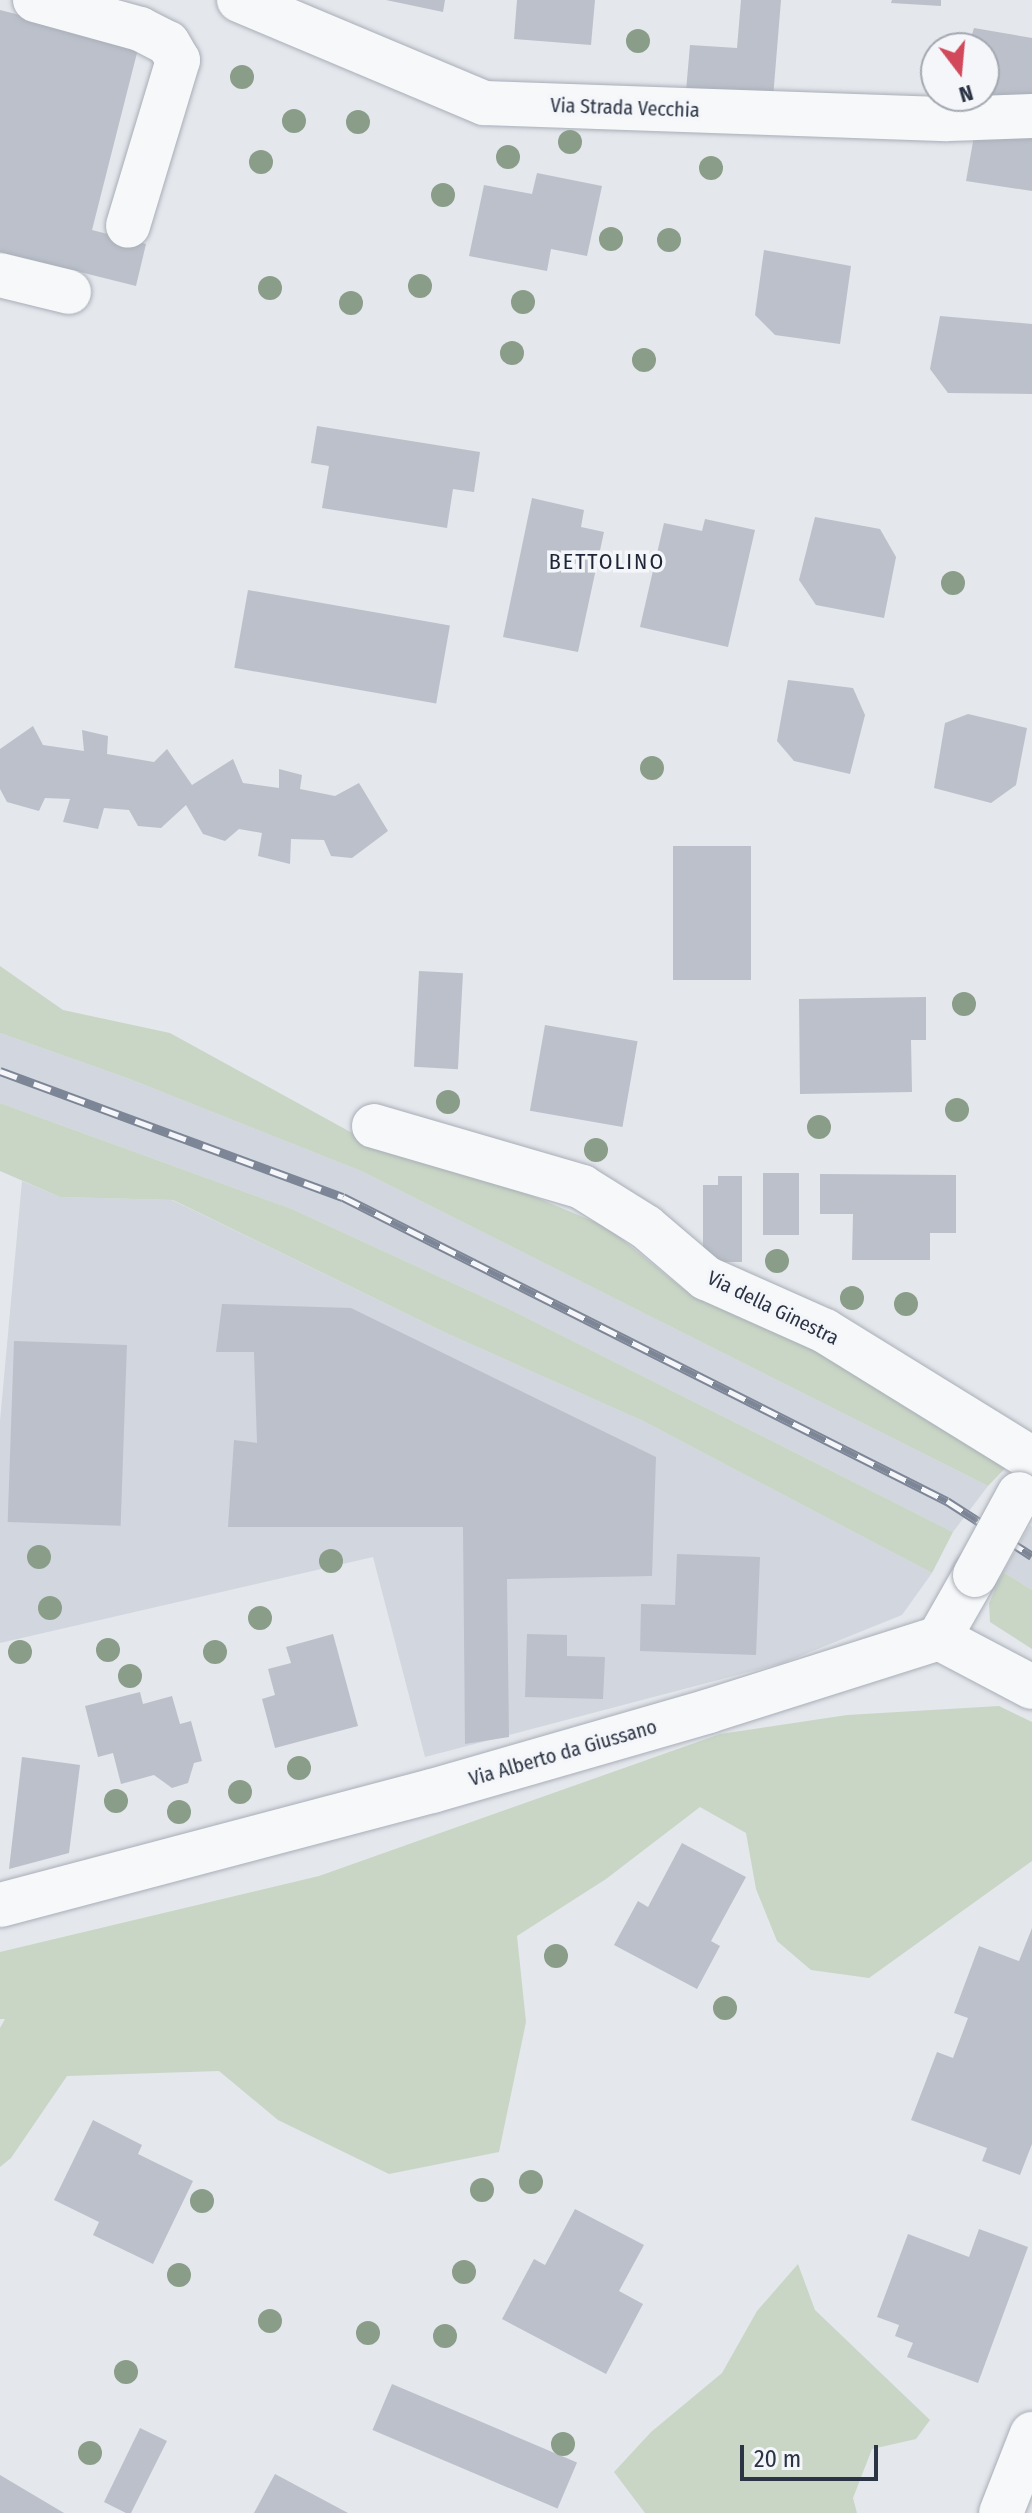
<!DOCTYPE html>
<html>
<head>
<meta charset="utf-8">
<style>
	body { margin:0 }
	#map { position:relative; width:1032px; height:2513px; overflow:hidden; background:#e4e7ec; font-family:"Fira Sans Condensed",sans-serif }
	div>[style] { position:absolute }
	.built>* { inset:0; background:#d2d6de }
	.green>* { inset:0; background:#c9d6c5 }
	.building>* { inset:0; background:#bbc0ca; transform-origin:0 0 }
	.roads { filter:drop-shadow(0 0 2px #a9aeb7) drop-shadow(0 0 2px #a9aeb7) }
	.minor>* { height:44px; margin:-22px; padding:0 22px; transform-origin:22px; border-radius:22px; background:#f7f8fa }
	.rail>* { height:9px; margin-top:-4.5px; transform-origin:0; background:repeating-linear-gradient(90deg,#f4f6f9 0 18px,#7d8696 0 36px); box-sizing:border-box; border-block:2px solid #7d8696 }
	.bridges { filter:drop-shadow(0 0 2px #a9aeb7) drop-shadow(0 0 2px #a9aeb7) }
	.minor-bridge>* { height:44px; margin:-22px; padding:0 22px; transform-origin:22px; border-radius:22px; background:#f7f8fa }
	.trees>* { width:24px; height:24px; margin:-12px; border-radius:50%; background:#899d89 }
	span { translate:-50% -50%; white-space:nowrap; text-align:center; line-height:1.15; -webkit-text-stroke:7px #f4f6f9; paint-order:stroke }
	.street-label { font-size:20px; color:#2b3445 }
	.neighbourhood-label { font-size:22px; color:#1d2536; letter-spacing:2px }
	.north { position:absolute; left:920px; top:32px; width:80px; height:80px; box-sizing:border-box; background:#f4f6f9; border:2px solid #a4a8b1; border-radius:50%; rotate:164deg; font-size:22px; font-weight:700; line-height:32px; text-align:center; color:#2b3445 }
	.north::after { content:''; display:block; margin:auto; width:28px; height:36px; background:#d1495b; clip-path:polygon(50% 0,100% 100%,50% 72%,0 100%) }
	.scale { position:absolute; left:740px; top:2445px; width:138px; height:36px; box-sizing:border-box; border:4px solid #2b3445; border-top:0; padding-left:10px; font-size:24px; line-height:28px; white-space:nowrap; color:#2b3445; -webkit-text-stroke:6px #f4f6f9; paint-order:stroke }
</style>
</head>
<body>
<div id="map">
	<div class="built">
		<div style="clip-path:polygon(0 1033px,127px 1078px,361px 1171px,988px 1486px,953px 1532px,507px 1308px,292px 1209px,0 1103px)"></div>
		<div style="clip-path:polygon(22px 1181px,60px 1197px,172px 1200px,446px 1333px,643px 1421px,932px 1573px,902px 1615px,783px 1663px,425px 1757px,373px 1557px,0 1643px,0 1421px)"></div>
		<div style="clip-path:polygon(1030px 1525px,1032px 1527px,1032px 1590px,1003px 1572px)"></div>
	</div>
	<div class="green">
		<div style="clip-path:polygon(0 966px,63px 1010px,170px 1033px,365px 1140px,492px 1179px,607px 1227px,692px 1296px,815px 1344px,1010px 1463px,988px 1486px,361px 1171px,127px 1078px,0 1033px)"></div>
		<div style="clip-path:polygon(0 1103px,292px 1209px,507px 1308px,953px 1532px,932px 1573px,643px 1421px,446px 1333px,173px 1200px,60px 1197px,0 1171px)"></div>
		<div style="clip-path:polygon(1003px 1572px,1032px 1590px,1032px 1649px,990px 1622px,989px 1603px)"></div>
		<div style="clip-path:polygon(999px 1706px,1032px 1722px,1032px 1861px,869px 1978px,811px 1970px,777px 1941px,756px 1889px,746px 1833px,700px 1807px,606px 1879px,517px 1936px,526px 2022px,499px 2152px,389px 2174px,278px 2120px,219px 2071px,67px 2076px,11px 2158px,0 2167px,0 2028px,5px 2019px,0 2019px,0 1952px,319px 1876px,720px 1734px,847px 1715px)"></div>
		<div style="clip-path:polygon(798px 2264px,815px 2310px,930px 2420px,916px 2439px,872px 2449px,853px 2498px,857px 2513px,645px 2513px,614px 2472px,651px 2432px,722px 2373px,757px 2311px)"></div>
	</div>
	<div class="building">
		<div style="clip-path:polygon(386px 0,445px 0,443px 12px)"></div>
		<div style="clip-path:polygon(517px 0,595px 0,591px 45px,514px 39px)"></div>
		<div style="clip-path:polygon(741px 0,781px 0,773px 98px,686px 91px,690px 45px,737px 48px)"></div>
		<div style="clip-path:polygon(892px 0,941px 0,941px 6px,891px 3px)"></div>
		<div style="clip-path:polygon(0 10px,139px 45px,92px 230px,146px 244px,136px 286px,0 252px)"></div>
		<div style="clip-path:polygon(974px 28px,1032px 38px,1032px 111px,942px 98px,984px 96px,984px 48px,968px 48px)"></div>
		<div style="clip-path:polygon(978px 114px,1032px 126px,1032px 191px,966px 181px)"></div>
		<div style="clip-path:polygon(537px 173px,602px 186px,587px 256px,551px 249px,547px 271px,469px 256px,484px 185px,532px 194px)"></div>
		<div style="clip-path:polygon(764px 250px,851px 266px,840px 344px,775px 335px,755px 315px)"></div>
		<div style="clip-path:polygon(940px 316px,1032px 324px,1032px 394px,948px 393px,930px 369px)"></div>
		<div style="clip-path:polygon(317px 426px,480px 452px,474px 492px,453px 489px,447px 528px,322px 508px,329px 466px,311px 463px)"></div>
		<div style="clip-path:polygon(532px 498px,584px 510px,581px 527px,604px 532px,578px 652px,503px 637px)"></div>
		<div style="clip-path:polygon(815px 517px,880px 529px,896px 557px,884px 618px,816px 605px,799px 580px)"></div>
		<div style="clip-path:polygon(705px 519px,755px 530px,728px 647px,640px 627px,664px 523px,702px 531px)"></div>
		<div style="left:248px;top:590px;width:205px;height:79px;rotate:10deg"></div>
		<div style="clip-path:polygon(788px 680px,853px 688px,865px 715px,850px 774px,794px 761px,777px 741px)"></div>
		<div style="clip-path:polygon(968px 714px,1027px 728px,1016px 785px,991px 803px,934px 788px,945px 723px)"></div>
		<div style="clip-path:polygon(33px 726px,43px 745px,84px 751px,82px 730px,108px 736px,107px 754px,154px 762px,167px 749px,192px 785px,233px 759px,243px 783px,279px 788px,279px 769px,302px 775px,300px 789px,335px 796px,359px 783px,388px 831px,352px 858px,331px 856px,324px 840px,291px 839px,290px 864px,258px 856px,262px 833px,239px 829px,225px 841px,203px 834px,186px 805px,161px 828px,138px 826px,129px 810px,104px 808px,98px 829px,63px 822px,70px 799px,45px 798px,39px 811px,7px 802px,0 789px,0 749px)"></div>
		<div style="left:751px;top:846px;width:134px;height:78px;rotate:90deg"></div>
		<div style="left:419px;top:971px;width:44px;height:96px;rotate:3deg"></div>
		<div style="clip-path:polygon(926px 997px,926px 1040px,911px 1040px,912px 1092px,800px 1094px,799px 999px)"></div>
		<div style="left:545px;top:1025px;width:94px;height:87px;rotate:10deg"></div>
		<div style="left:799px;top:1173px;width:62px;height:36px;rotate:90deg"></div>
		<div style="clip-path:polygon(820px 1174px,956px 1175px,956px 1233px,930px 1233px,930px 1260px,852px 1260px,853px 1214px,820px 1214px)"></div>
		<div style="clip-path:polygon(718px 1176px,742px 1176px,742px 1262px,703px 1262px,703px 1185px,718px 1185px)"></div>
		<div style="clip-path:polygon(222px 1304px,351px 1308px,656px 1457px,652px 1576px,507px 1579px,509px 1737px,465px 1744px,463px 1527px,228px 1527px,234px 1440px,257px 1443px,254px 1352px,216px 1352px)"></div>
		<div style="left:14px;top:1341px;width:113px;height:181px;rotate:2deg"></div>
		<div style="clip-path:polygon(677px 1554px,760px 1557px,756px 1655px,640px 1651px,641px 1604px,675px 1605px)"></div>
		<div style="clip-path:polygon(333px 1634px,358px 1726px,275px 1748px,262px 1699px,275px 1695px,268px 1669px,291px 1663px,286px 1647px)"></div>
		<div style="clip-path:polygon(527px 1634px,567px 1635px,567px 1656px,605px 1657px,603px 1699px,525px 1697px)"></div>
		<div style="clip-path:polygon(140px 1692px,143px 1704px,172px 1696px,180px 1724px,191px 1721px,202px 1761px,194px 1763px,188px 1783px,172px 1788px,154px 1775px,121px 1784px,113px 1753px,98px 1757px,85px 1706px)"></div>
		<div style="clip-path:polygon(22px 1757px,80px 1765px,69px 1853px,9px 1869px)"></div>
		<div style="clip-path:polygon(682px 1843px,746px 1877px,711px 1941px,720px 1946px,697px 1989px,614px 1945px,638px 1901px,648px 1907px)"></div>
		<div style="clip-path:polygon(1032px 1928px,1032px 2144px,1020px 2175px,982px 2161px,987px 2148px,911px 2120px,937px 2052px,953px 2058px,968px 2018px,954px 2013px,979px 1946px,1019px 1961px)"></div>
		<div style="clip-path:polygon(93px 2120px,142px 2145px,138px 2154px,193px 2181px,153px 2264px,93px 2235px,99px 2222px,54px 2200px)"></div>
		<div style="clip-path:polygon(575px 2209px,644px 2245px,619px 2291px,643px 2304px,606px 2374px,502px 2319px,534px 2259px,545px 2265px)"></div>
		<div style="clip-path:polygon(979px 2229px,1028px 2247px,978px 2383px,907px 2357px,913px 2343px,895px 2336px,899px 2325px,877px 2317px,908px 2234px,969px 2257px)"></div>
		<div style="left:392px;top:2384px;width:201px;height:50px;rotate:23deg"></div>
		<div style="clip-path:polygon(140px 2428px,167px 2441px,131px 2513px,126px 2513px,104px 2502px)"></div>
		<div style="clip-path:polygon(275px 2474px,348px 2513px,254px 2513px)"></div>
		<div style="clip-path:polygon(0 2475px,64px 2513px,0 2513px)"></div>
	</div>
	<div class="roads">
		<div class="minor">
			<div style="left:35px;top:0;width:109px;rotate:15.4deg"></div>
			<div style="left:140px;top:29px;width:31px;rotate:27deg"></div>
			<div style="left:168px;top:43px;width:20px;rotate:60deg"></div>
			<div style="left:178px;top:60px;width:173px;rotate:106.8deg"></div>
			<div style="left:239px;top:0;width:266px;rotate:22.8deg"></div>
			<div style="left:484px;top:103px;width:464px;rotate:2deg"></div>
			<div style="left:948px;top:119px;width:84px;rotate:-2deg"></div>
			<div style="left:0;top:275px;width:71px;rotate:13.8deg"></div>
			<div style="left:374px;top:1126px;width:217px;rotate:16.3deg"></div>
			<div style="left:582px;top:1187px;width:75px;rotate:32deg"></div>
			<div style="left:646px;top:1227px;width:79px;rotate:40.4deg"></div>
			<div style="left:706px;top:1278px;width:130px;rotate:24deg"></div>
			<div style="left:825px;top:1331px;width:243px;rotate:31.7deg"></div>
			<div style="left:939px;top:1638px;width:105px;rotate:27.8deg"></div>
			<div style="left:0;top:1905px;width:447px;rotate:-14.8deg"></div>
			<div style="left:432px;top:1791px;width:288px;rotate:-16.1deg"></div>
			<div style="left:709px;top:1711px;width:241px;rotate:-17.6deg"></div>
			<div style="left:939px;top:1638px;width:73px;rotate:-60.3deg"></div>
			<div style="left:1001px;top:2513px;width:85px;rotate:-68.6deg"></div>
		</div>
	</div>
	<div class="rail">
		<div style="left:0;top:1071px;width:365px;rotate:20.2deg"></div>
		<div style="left:343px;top:1197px;width:676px;rotate:26.72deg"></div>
		<div style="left:947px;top:1501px;width:101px;rotate:32.9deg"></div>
	</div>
	<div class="bridges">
		<div class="minor-bridge">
			<div style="left:975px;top:1575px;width:92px;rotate:-61.5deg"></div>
		</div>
	</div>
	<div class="trees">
		<div style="left:638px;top:41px"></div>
		<div style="left:242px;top:77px"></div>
		<div style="left:294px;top:121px"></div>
		<div style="left:358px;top:122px"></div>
		<div style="left:570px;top:142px"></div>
		<div style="left:508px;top:157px"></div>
		<div style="left:261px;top:162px"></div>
		<div style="left:711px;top:168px"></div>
		<div style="left:443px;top:195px"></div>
		<div style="left:611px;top:239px"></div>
		<div style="left:669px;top:240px"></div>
		<div style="left:420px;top:286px"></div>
		<div style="left:270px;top:288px"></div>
		<div style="left:523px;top:302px"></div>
		<div style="left:351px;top:303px"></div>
		<div style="left:512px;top:353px"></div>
		<div style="left:644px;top:360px"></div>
		<div style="left:953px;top:583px"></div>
		<div style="left:652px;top:768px"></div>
		<div style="left:964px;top:1004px"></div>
		<div style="left:448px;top:1102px"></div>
		<div style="left:957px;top:1110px"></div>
		<div style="left:819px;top:1127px"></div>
		<div style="left:596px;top:1150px"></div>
		<div style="left:777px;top:1261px"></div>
		<div style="left:852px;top:1298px"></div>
		<div style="left:906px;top:1304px"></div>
		<div style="left:39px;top:1557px"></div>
		<div style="left:331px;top:1561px"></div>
		<div style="left:50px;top:1608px"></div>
		<div style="left:260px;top:1618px"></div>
		<div style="left:108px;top:1650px"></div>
		<div style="left:20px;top:1652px"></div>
		<div style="left:215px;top:1652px"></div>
		<div style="left:130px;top:1676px"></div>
		<div style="left:299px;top:1768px"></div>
		<div style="left:240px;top:1792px"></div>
		<div style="left:116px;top:1801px"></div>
		<div style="left:179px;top:1812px"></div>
		<div style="left:556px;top:1956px"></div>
		<div style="left:725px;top:2008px"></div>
		<div style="left:531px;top:2182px"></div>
		<div style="left:482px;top:2190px"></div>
		<div style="left:202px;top:2201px"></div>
		<div style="left:464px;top:2272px"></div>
		<div style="left:179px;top:2275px"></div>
		<div style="left:270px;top:2321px"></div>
		<div style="left:368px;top:2333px"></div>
		<div style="left:445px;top:2336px"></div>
		<div style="left:126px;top:2372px"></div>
		<div style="left:563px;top:2444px"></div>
		<div style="left:90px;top:2453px"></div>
	</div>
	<div class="street-label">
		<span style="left:625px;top:108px;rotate:2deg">Via Strada Vecchia</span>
		<span style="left:773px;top:1308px;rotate:26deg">Via della Ginestra</span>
		<span style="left:563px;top:1753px;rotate:-16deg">Via Alberto da Giussano</span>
	</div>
	<div class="neighbourhood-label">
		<span style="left:607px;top:562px">BETTOLINO</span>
	</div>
	<div class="north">N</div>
	<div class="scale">20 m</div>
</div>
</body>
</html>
